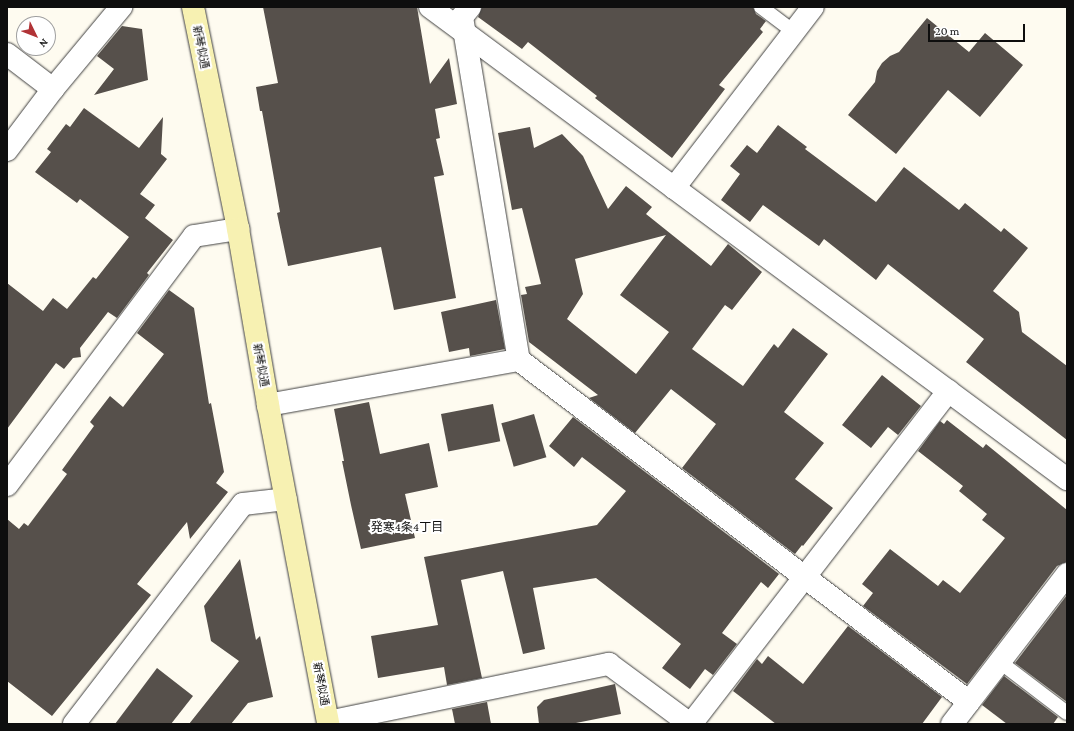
<!DOCTYPE html>
<html>
<head>
<meta charset="utf-8">
<style>
	body { margin:0 }
	#map { position:relative; width:1074px; height:731px; overflow:hidden; background:#fefbf0; font-family:"Crimson Pro","Noto Sans JP",serif }
	div>[style] { position:absolute }
	.building>* { inset:0; background:#56504b; transform-origin:0 0 }
	.roads { filter:drop-shadow(0 0 1px #414141) drop-shadow(0 0 1px #414141) }
	.lane>* { height:14px; margin:-7px; padding:0 7px; transform-origin:7px; border-radius:7px; background:#fff }
	.street>* { height:22px; margin:-11px; padding:0 11px; transform-origin:11px; border-radius:11px; background:#fff }
	.secondary>* { height:22px; margin:-11px; padding:0 11px; transform-origin:11px; border-radius:11px; background:#f7f1b2 }
	span { translate:-50% -50%; white-space:nowrap; text-align:center; line-height:1.15; -webkit-text-stroke:4px #fff; paint-order:stroke }
	.street-label { font-size:11px; color:#0e0e0e }
	.neighbourhood-label { font-size:12px; color:#0e0e0e }
	.frame { position:absolute; inset:0; border:8px solid #0e0e0e; pointer-events:none }
	.north { position:absolute; left:16px; top:16px; width:40px; height:40px; box-sizing:border-box; background:#fff; border:1px solid #9f9f9f; border-radius:50%; rotate:133deg; font-size:11px; font-weight:700; line-height:16px; text-align:center; color:#0e0e0e }
	.north::after { content:''; display:block; margin:auto; width:14px; height:18px; background:#b13336; clip-path:polygon(50% 0,100% 100%,50% 72%,0 100%) }
	.scale { position:absolute; left:928px; top:24px; width:97px; height:18px; box-sizing:border-box; border:2px solid #0e0e0e; border-top:0; padding-left:5px; font-size:12px; line-height:14px; white-space:nowrap; color:#0e0e0e; -webkit-text-stroke:3px #fff; paint-order:stroke }
</style>
</head>
<body>
<div id="map">
	<div class="building">
		<div style="clip-path:polygon(263px 7px,417px 7px,430px 84px,449px 58px,457px 104px,435px 109px,440px 138px,436px 139px,444px 175px,434px 177px,456px 298px,394px 310px,381px 247px,288px 266px,277px 213px,280px 212px,262px 111px,260px 111px,256px 87px,278px 83px)"></div>
		<div style="clip-path:polygon(482px 7px,753px 7px,756px 14px,766px 21px,760px 29px,763px 32px,719px 85px,725px 89px,672px 158px,595px 98px,597px 96px,528px 42px,522px 49px,478px 17px)"></div>
		<div style="clip-path:polygon(927px 18px,969px 52px,985px 33px,1023px 65px,980px 117px,948px 90px,896px 154px,848px 115px,875px 82px,877px 71px,882px 63px,890px 56px,899px 52px)"></div>
		<div style="clip-path:polygon(122px 26px,142px 29px,148px 80px,94px 95px,114px 69px,97px 56px)"></div>
		<div style="clip-path:polygon(84px 108px,139px 148px,163px 117px,161px 154px,167px 159px,140px 194px,155px 205px,145px 218px,173px 240px,147px 273px,149px 275px,117px 318px,108px 312px,80px 348px,81px 357px,73px 358px,64px 369px,56px 363px,7px 429px,7px 283px,43px 311px,53px 298px,67px 309px,93px 277px,96px 279px,129px 237px,80px 199px,77px 203px,35px 172px,51px 152px,47px 149px,66px 124px,70px 127px)"></div>
		<div style="clip-path:polygon(778px 125px,807px 147px,805px 149px,876px 202px,904px 167px,959px 210px,965px 203px,1001px 232px,1004px 228px,1028px 248px,993px 291px,1019px 312px,1022px 332px,1067px 366px,1067px 440px,966px 362px,984px 339px,888px 264px,876px 280px,824px 239px,819px 246px,763px 205px,750px 222px,721px 200px,740px 174px,730px 166px,747px 145px,757px 153px)"></div>
		<div style="clip-path:polygon(evenodd,530px 127px,534px 148px,562px 134px,583px 156px,608px 209px,626px 186px,652px 207px,646px 214px,711px 266px,728px 244px,762px 272px,732px 310px,725px 305px,692px 349px,743px 386px,774px 344px,778px 348px,793px 328px,828px 354px,784px 412px,824px 443px,795px 479px,833px 508px,803px 546px,802px 545px,795px 554px,682px 468px,716px 424px,671px 389px,635px 433px,589px 398px,598px 395px,529px 342px,521px 295px,527px 294px,525px 287px,541px 284px,522px 208px,512px 210px,498px 133px,530px 127px,666px 235px,620px 295px,669px 332px,636px 374px,567px 319px,583px 294px,575px 259px,666px 235px)"></div>
		<div style="clip-path:polygon(169px 290px,194px 308px,209px 404px,211px 403px,224px 472px,216px 483px,228px 492px,190px 539px,187px 522px,137px 584px,151px 595px,52px 716px,7px 681px,7px 519px,19px 529px,24px 523px,28px 526px,67px 474px,62px 470px,94px 426px,90px 422px,110px 396px,123px 407px,164px 354px,137px 333px)"></div>
		<div style="clip-path:polygon(496px 300px,505px 349px,470px 356px,469px 348px,449px 352px,441px 312px)"></div>
		<div style="clip-path:polygon(882px 375px,921px 406px,898px 435px,888px 427px,871px 448px,842px 425px)"></div>
		<div style="clip-path:polygon(369px 402px,380px 454px,429px 443px,438px 487px,405px 494px,415px 538px,361px 549px,351px 505px,342px 461px,344px 461px,334px 409px)"></div>
		<div style="left:493px;top:404px;width:38px;height:53px;rotate:79deg"></div>
		<div style="left:534px;top:414px;width:45px;height:34px;rotate:74deg"></div>
		<div style="clip-path:polygon(573px 417px,779px 574px,768px 588px,761px 582px,722px 633px,737px 644px,713px 675px,705px 669px,690px 689px,662px 668px,681px 644px,596px 578px,533px 588px,545px 649px,523px 654px,503px 571px,461px 580px,482px 678px,447px 685px,444px 667px,378px 678px,371px 636px,438px 625px,424px 557px,597px 525px,626px 491px,582px 457px,574px 467px,549px 446px)"></div>
		<div style="clip-path:polygon(947px 420px,983px 448px,986px 444px,1067px 510px,1067px 562px,1057px 566px,967px 684px,863px 606px,873px 593px,862px 584px,890px 549px,938px 586px,943px 580px,960px 593px,1005px 538px,982px 520px,987px 514px,959px 491px,963px 486px,918px 451px,940px 421px,944px 424px)"></div>
		<div style="clip-path:polygon(240px 559px,256px 640px,260px 636px,273px 697px,248px 703px,231px 724px,189px 724px,239px 661px,211px 641px,204px 606px)"></div>
		<div style="clip-path:polygon(1067px 595px,1067px 702px,1015px 663px)"></div>
		<div style="clip-path:polygon(848px 626px,942px 697px,922px 724px,776px 724px,733px 691px,757px 659px,762px 664px,768px 656px,803px 684px)"></div>
		<div style="clip-path:polygon(157px 668px,193px 696px,171px 724px,115px 724px)"></div>
		<div style="clip-path:polygon(1004px 676px,1058px 717px,1053px 724px,1007px 724px,982px 705px)"></div>
		<div style="clip-path:polygon(615px 684px,621px 714px,571px 724px,539px 724px,537px 707px,544px 700px)"></div>
		<div style="clip-path:polygon(487px 702px,491px 724px,455px 724px,452px 709px)"></div>
	</div>
	<div class="roads">
		<div class="lane">
			<div style="left:761px;top:7px;width:41px;rotate:37.1deg"></div>
			<div style="left:1000px;top:662px;width:84px;rotate:37.3deg"></div>
		</div>
		<div class="street">
			<div style="left:430px;top:7px;width:793px;rotate:36.54deg"></div>
			<div style="left:470px;top:7px;width:13px;rotate:129deg"></div>
			<div style="left:462px;top:17px;width:348px;rotate:80.6deg"></div>
			<div style="left:7px;top:54px;width:58px;rotate:37.3deg"></div>
			<div style="left:7px;top:150px;width:76px;rotate:-53deg"></div>
			<div style="left:53px;top:89px;width:107px;rotate:-50.3deg"></div>
			<div style="left:674px;top:188px;width:228px;rotate:-52.5deg"></div>
			<div style="left:268px;top:405px;width:255px;rotate:-10.2deg"></div>
			<div style="left:519px;top:360px;width:565px;rotate:37.23deg"></div>
			<div style="left:7px;top:485px;width:311px;rotate:-53.1deg"></div>
			<div style="left:194px;top:236px;width:45px;rotate:-9deg"></div>
			<div style="left:328px;top:722px;width:287px;rotate:-11.7deg"></div>
			<div style="left:609px;top:664px;width:101px;rotate:36.5deg"></div>
			<div style="left:74px;top:724px;width:277px;rotate:-52.5deg"></div>
			<div style="left:243px;top:504px;width:43px;rotate:-6.6deg"></div>
			<div style="left:691px;top:724px;width:421px;rotate:-52.3deg"></div>
			<div style="left:952px;top:724px;width:189px;rotate:-52.5deg"></div>
		</div>
		<div class="secondary">
			<div style="left:193px;top:7px;width:227px;rotate:78.5deg"></div>
			<div style="left:238px;top:229px;width:179px;rotate:80.3deg"></div>
			<div style="left:268px;top:405px;width:325px;rotate:79.3deg"></div>
		</div>
	</div>
	<div class="street-label">
		<span style="left:201px;top:47px;rotate:79deg">新琴似通</span>
		<span style="left:261px;top:365px;rotate:80deg">新琴似通</span>
		<span style="left:321px;top:684px;rotate:79deg">新琴似通</span>
	</div>
	<div class="neighbourhood-label">
		<span style="left:407px;top:528px">発寒4条4丁目</span>
	</div>
	<div class="frame"></div>
	<div class="north">N</div>
	<div class="scale">20 m</div>
</div>
</body>
</html>
